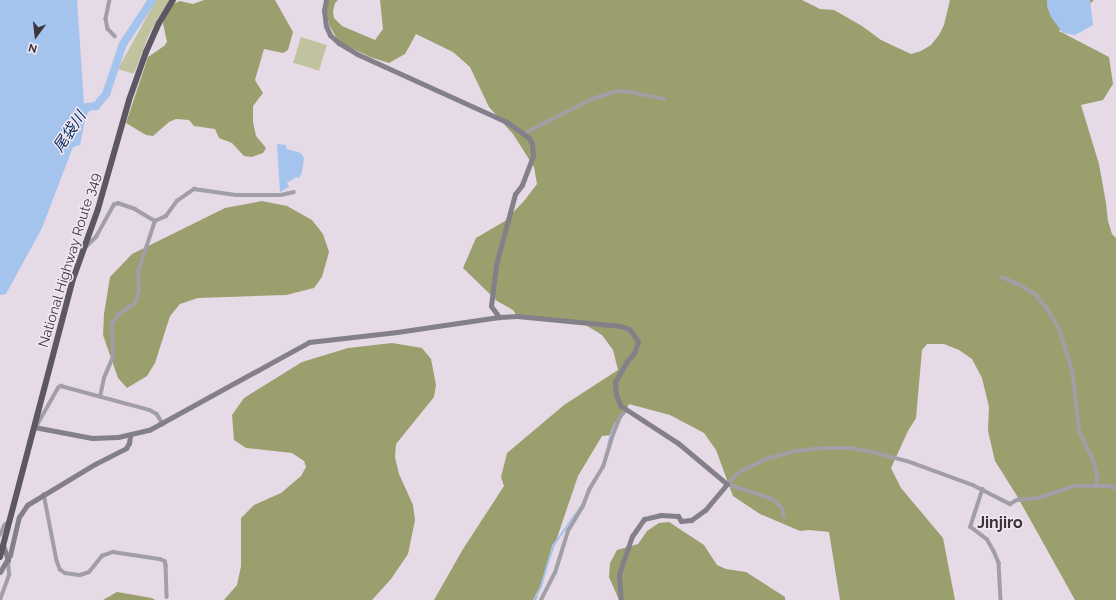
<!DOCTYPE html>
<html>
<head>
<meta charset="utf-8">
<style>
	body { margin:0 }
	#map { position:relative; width:1116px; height:600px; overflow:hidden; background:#e6dae6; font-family:Raleway,"Noto Sans JP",sans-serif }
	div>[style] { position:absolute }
	.green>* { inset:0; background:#c0c39e; transform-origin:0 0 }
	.forest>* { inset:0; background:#9b9f6d }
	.water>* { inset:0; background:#a4c4ed }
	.stream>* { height:1.5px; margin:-0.75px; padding:0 0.75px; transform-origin:0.75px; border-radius:0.75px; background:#a4c4ed }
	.river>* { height:8px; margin:-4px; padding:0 4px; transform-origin:4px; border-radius:4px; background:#a4c4ed }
	.street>* { height:3.5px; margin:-1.75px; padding:0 1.75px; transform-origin:1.75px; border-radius:1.75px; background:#a19fa5 }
	.secondary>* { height:5px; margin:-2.5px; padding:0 2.5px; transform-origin:2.5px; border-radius:2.5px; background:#838089 }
	.highway>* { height:6px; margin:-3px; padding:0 3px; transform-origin:3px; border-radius:3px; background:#5c5763 }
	span { translate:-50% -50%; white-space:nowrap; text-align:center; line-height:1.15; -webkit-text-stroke:3px #f3e7f3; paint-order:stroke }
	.street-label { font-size:14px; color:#3a363a }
	.water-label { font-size:15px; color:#043061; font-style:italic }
	.quarter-label { font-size:16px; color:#3a363a; font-weight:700 }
	.north { position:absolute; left:16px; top:16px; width:40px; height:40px; -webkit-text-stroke:3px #f3e7f3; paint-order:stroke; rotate:195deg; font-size:11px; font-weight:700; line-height:16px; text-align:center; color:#3a363a }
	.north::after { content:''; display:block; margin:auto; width:14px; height:18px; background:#3a363a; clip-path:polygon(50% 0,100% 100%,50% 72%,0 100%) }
</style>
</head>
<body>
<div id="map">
	<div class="green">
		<div style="clip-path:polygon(156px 0,170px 0,158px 18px,148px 37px,134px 74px,118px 69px)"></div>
		<div style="left:301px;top:37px;width:27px;height:27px;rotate:17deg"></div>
	</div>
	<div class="forest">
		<div style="clip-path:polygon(204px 0,275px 0,293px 32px,288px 50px,283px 53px,264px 49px,255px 80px,263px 93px,253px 106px,253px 122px,256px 136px,266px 148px,263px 153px,252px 157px,244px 156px,232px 143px,219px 138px,215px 129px,194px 126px,189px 120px,176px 119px,169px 122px,153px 136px,146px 135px,126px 123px,148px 57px,164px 46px,167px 42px,163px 23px,164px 16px,173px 4px,180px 1px,193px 4px)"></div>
		<div style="clip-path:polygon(328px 0,338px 0,335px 3px,333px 11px,334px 18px,342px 26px,375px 40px,383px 29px,380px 0,802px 0,820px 9px,834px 10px,862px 26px,881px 40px,911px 54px,921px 51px,931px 45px,939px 35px,944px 25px,950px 0,1094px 0,1059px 31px,1109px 57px,1113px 84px,1103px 100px,1081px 105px,1099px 164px,1106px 203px,1108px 221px,1112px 234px,1116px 238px,1116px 600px,1075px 600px,1017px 496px,995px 461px,988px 431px,989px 407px,982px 378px,972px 359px,959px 350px,944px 344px,927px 344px,922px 350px,916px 418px,908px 431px,891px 468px,901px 488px,943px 538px,955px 600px,840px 600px,829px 532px,809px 530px,800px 531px,760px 514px,733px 496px,716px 450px,704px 433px,670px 415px,629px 404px,613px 435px,602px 436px,578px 476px,536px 600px,434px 600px,463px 549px,504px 486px,501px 477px,507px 453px,564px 405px,618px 370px,613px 350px,602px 335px,579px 321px,517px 316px,513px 310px,497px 301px,463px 268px,476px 238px,505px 221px,524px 201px,537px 184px,534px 167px,513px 134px,489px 107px,470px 67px,453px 52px,416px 34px,405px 54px,389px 63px,370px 57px,339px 42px,329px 25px,326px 7px)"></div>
		<div style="clip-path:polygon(262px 201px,287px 206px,312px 220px,323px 234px,329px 252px,322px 277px,314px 288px,286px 295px,198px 298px,180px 304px,170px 316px,155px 363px,147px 376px,127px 388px,118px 378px,103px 335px,104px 314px,110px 277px,132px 254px,225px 208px)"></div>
		<div style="clip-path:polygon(392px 343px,422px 348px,431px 359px,436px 385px,434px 397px,396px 444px,395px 457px,399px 474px,413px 505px,415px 520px,408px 554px,391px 579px,372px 600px,224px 600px,237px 585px,241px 566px,241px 518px,254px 505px,281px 493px,301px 476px,306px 467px,304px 461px,292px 453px,246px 448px,234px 440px,232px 415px,244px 398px,302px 362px,348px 348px)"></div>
		<div style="clip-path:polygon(669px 522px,704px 545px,717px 565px,726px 569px,746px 572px,785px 597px,785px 600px,619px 600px,609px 577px,610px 563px,617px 550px,638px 544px,647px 531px,659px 523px)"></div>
		<div style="clip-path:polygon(117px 592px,152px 598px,155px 600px,103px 600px)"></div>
	</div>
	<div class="water">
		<div style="clip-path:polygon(0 0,77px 0,84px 104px,86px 115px,80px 145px,73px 147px,42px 228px,6px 294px,0 295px)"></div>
		<div style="clip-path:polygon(1047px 0,1090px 0,1093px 25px,1075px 35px,1063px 33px,1051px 17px,1047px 6px)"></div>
		<div style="clip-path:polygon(277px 144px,286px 145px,287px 149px,301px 153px,304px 158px,302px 172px,299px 178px,296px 177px,287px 183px,289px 187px,280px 192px)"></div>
	</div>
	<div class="stream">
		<div style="left:608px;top:445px;width:11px;rotate:-75deg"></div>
		<div style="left:611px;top:434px;width:11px;rotate:-68deg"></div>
		<div style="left:534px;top:600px;width:15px;rotate:-62deg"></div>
		<div style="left:541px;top:587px;width:43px;rotate:-73.7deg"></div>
		<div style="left:553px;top:546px;width:47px;rotate:-54.6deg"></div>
	</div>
	<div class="river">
		<div style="left:79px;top:120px;width:15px;rotate:-58deg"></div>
		<div style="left:87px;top:107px;width:9px;rotate:-6deg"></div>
		<div style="left:96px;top:106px;width:16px;rotate:-50deg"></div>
		<div style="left:106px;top:94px;width:53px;rotate:-71.2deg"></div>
		<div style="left:123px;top:44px;width:53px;rotate:-56.6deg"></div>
	</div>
	<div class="street">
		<div style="left:110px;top:0;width:19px;rotate:102deg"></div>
		<div style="left:106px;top:19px;width:10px;rotate:79deg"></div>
		<div style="left:108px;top:29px;width:10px;rotate:45deg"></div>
		<div style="left:523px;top:134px;width:77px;rotate:-26.9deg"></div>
		<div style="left:592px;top:99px;width:25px;rotate:-18deg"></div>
		<div style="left:616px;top:91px;width:15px;rotate:4deg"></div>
		<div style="left:631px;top:92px;width:34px;rotate:12deg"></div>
		<div style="left:85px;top:248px;width:16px;rotate:-45deg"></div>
		<div style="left:96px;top:237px;width:37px;rotate:-61deg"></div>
		<div style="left:114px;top:205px;width:4px;rotate:-27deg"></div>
		<div style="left:118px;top:203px;width:18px;rotate:19deg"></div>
		<div style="left:135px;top:209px;width:23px;rotate:31deg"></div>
		<div style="left:155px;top:221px;width:12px;rotate:-24deg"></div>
		<div style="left:166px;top:216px;width:19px;rotate:-54deg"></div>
		<div style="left:177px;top:201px;width:21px;rotate:-35deg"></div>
		<div style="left:194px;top:189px;width:42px;rotate:8.1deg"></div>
		<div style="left:236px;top:195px;width:45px"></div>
		<div style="left:281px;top:195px;width:13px;rotate:-13deg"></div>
		<div style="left:1002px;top:277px;width:17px;rotate:24deg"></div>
		<div style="left:1018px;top:284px;width:20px;rotate:30deg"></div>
		<div style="left:1035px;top:294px;width:18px;rotate:49deg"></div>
		<div style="left:1047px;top:308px;width:26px;rotate:59deg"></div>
		<div style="left:1060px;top:330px;width:44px;rotate:72.8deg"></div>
		<div style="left:1073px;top:372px;width:61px;rotate:83.5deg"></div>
		<div style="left:1080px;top:433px;width:29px;rotate:63deg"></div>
		<div style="left:1093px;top:459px;width:18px;rotate:74deg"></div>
		<div style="left:1098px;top:476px;width:10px;rotate:96deg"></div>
		<div style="left:100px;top:397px;width:19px;rotate:-78deg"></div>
		<div style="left:104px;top:378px;width:23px;rotate:-67deg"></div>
		<div style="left:113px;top:357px;width:33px;rotate:-92deg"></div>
		<div style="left:112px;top:324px;width:11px;rotate:-56deg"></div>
		<div style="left:118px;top:315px;width:21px;rotate:-35deg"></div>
		<div style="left:135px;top:303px;width:4px;rotate:-63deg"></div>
		<div style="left:137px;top:299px;width:9px;rotate:-77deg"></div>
		<div style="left:139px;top:290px;width:18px;rotate:-93deg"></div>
		<div style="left:138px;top:272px;width:54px;rotate:-71.6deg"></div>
		<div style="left:36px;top:427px;width:45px;rotate:-60.6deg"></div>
		<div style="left:58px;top:388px;width:4px;rotate:-34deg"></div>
		<div style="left:61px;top:386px;width:92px;rotate:15.1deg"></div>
		<div style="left:150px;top:410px;width:8px;rotate:30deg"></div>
		<div style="left:157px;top:414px;width:12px;rotate:59deg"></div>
		<div style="left:727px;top:484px;width:19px;rotate:-43deg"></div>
		<div style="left:741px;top:471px;width:31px;rotate:-25deg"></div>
		<div style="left:769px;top:458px;width:28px;rotate:-15deg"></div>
		<div style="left:796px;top:451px;width:28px;rotate:-6deg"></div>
		<div style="left:824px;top:448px;width:28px"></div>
		<div style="left:852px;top:448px;width:21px;rotate:11deg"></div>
		<div style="left:873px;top:452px;width:35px;rotate:15deg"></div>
		<div style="left:907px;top:461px;width:70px;rotate:20deg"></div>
		<div style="left:973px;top:485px;width:42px;rotate:27.2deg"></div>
		<div style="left:1010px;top:504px;width:8px;rotate:-30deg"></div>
		<div style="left:1017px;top:500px;width:22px;rotate:-5deg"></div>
		<div style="left:1039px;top:498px;width:37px;rotate:-19deg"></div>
		<div style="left:1074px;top:486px;width:36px"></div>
		<div style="left:1110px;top:486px;width:6px;rotate:18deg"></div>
		<div style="left:727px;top:484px;width:48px;rotate:18.1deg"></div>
		<div style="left:773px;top:499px;width:14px;rotate:45deg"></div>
		<div style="left:783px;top:509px;width:8px;rotate:83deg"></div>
		<div style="left:983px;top:489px;width:40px;rotate:108deg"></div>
		<div style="left:971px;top:527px;width:20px;rotate:37deg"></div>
		<div style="left:987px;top:539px;width:14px;rotate:60deg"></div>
		<div style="left:994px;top:551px;width:13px;rotate:67deg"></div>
		<div style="left:999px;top:563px;width:37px;rotate:87deg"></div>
		<div style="left:44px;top:494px;width:68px;rotate:79deg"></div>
		<div style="left:57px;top:561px;width:9px;rotate:69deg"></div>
		<div style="left:60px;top:569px;width:6px;rotate:39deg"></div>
		<div style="left:65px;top:573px;width:15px;rotate:8deg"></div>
		<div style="left:80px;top:575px;width:9px;rotate:-18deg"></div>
		<div style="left:89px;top:572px;width:21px;rotate:-51deg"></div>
		<div style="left:102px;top:556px;width:12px;rotate:-20deg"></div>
		<div style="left:113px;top:552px;width:48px;rotate:8.5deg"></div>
		<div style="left:160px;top:559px;width:5px;rotate:22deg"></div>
		<div style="left:165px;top:561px;width:4px;rotate:76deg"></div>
		<div style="left:166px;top:565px;width:32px;rotate:88deg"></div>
		<div style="left:0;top:535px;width:10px;rotate:-66deg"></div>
		<div style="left:4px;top:526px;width:7px;rotate:-45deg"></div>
		<div style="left:0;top:600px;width:27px;rotate:-70deg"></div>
		<div style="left:9px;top:575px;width:15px;rotate:-94deg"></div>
		<div style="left:541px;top:600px;width:30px;rotate:-63deg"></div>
		<div style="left:555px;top:573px;width:44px;rotate:-72.8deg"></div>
		<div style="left:568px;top:531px;width:29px;rotate:-59deg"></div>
		<div style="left:583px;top:506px;width:17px;rotate:-69deg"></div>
		<div style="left:589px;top:490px;width:27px;rotate:-59deg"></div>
		<div style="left:603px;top:467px;width:34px;rotate:-73deg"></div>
		<div style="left:613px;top:435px;width:19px;rotate:-69deg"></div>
		<div style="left:620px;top:417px;width:9px;rotate:-49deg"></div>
	</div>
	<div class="secondary">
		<div style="left:326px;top:0;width:10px;rotate:101deg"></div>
		<div style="left:324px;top:10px;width:16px;rotate:83deg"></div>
		<div style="left:326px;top:26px;width:10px;rotate:66deg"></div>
		<div style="left:330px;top:35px;width:12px;rotate:42deg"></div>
		<div style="left:339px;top:43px;width:21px;rotate:31deg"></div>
		<div style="left:357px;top:54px;width:165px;rotate:24.4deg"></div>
		<div style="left:507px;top:122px;width:27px;rotate:36deg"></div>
		<div style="left:529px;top:138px;width:7px;rotate:63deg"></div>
		<div style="left:532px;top:144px;width:12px;rotate:85deg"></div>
		<div style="left:533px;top:156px;width:31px;rotate:111deg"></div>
		<div style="left:522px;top:185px;width:11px;rotate:128deg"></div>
		<div style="left:515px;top:194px;width:73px;rotate:105deg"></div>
		<div style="left:496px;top:265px;width:41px;rotate:97deg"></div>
		<div style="left:491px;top:306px;width:14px;rotate:54deg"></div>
		<div style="left:34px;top:427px;width:59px;rotate:10.7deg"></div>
		<div style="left:92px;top:438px;width:26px;rotate:-2deg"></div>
		<div style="left:118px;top:437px;width:32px;rotate:-13deg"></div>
		<div style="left:149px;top:430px;width:183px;rotate:-28.8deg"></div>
		<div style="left:309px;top:342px;width:89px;rotate:-6.5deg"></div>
		<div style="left:397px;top:332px;width:103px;rotate:-8.4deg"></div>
		<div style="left:499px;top:317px;width:18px;rotate:-3deg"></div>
		<div style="left:517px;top:316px;width:104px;rotate:5.5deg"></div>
		<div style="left:621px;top:326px;width:9px;rotate:21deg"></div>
		<div style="left:629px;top:329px;width:15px;rotate:53deg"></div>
		<div style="left:638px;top:341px;width:13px;rotate:108deg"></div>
		<div style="left:634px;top:353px;width:11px;rotate:131deg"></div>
		<div style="left:627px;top:361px;width:24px;rotate:120deg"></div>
		<div style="left:615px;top:382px;width:13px;rotate:86deg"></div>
		<div style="left:616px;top:395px;width:12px;rotate:66deg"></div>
		<div style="left:621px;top:406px;width:68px;rotate:33deg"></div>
		<div style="left:678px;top:443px;width:64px;rotate:39.9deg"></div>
		<div style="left:727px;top:484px;width:34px;rotate:130deg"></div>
		<div style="left:705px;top:510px;width:17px;rotate:144deg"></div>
		<div style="left:691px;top:520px;width:10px;rotate:174deg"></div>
		<div style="left:681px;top:521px;width:6px;rotate:-121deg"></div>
		<div style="left:678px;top:516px;width:17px;rotate:-177deg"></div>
		<div style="left:661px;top:515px;width:17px;rotate:167deg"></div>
		<div style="left:644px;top:519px;width:21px;rotate:125deg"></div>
		<div style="left:632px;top:536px;width:40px;rotate:108.9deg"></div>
		<div style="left:619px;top:574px;width:26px;rotate:86deg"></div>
		<div style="left:3px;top:545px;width:16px;rotate:72deg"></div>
		<div style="left:0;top:572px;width:20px;rotate:-60deg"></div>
		<div style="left:10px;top:555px;width:39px;rotate:-77deg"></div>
		<div style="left:19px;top:517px;width:14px;rotate:-56deg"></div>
		<div style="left:27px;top:505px;width:79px;rotate:-31.1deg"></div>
		<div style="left:95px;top:464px;width:35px;rotate:-27deg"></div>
		<div style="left:126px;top:448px;width:6px;rotate:-59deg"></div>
		<div style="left:129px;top:443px;width:7px;rotate:-82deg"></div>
	</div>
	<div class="highway">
		<div style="left:0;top:557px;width:287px;rotate:-75.3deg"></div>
		<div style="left:73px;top:279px;width:74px;rotate:-70.3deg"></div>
		<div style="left:98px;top:209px;width:113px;rotate:-74.1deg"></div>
		<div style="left:129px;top:100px;width:51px;rotate:-70.5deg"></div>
		<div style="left:146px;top:52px;width:32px;rotate:-66deg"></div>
		<div style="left:159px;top:23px;width:27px;rotate:-59deg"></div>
	</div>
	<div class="street-label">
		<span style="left:69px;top:260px;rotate:-73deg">National Highway Route 349</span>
	</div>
	<div class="water-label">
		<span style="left:70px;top:132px;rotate:-56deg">尾袋川</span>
	</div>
	<div class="quarter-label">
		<span style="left:1000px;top:523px">Jinjiro</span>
	</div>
	<div class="north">N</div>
</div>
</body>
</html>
